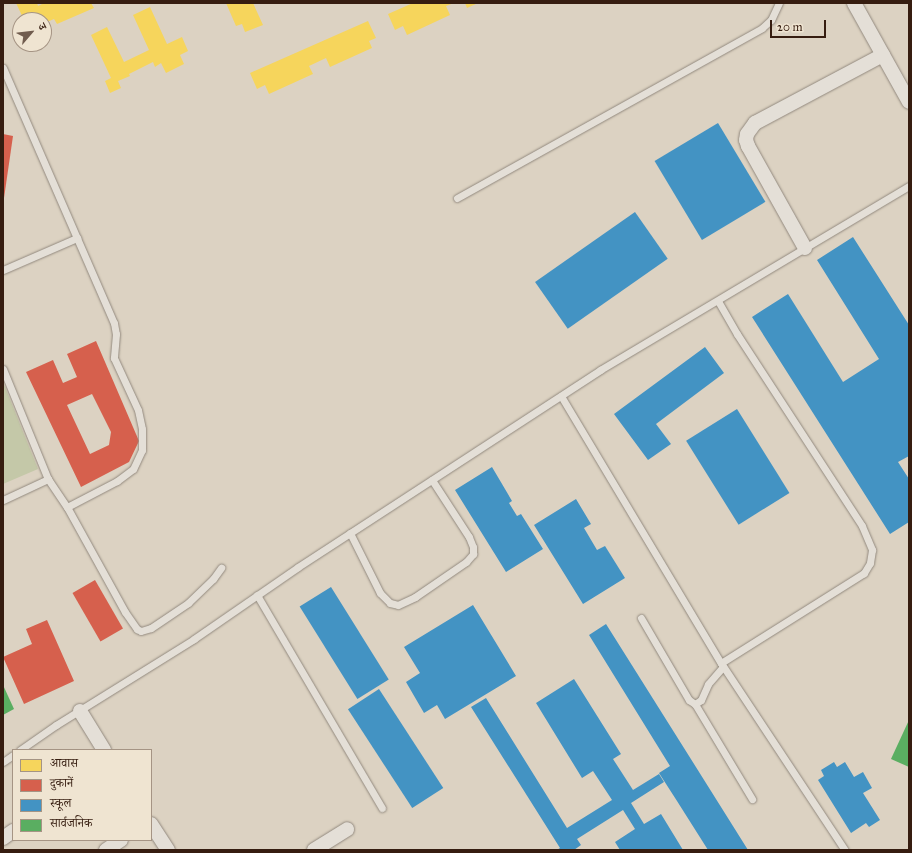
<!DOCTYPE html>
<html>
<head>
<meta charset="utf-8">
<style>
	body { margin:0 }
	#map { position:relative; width:912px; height:853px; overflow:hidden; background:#dcd2c2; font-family:"IM FELL Great Primer","Noto Serif Devanagari",serif }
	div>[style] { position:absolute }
	.green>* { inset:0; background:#c4c8a8 }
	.homes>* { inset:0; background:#f6d55c }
	.shops>* { inset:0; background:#d6604d; transform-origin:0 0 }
	.schools>* { inset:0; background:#4393c3; transform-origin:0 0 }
	.public>* { inset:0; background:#5aae61 }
	.roads { filter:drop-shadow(0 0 1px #92897e) drop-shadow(0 0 1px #92897e) }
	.service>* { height:7px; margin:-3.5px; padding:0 3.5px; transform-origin:3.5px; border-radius:3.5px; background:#e4dfd7 }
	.minor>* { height:14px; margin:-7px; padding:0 7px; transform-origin:7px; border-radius:7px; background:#e4dfd7 }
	span { translate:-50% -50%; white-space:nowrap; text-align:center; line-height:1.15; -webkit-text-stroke:4px #efe4d1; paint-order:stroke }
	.frame { position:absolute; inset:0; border:4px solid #361d10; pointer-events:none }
	.legend { position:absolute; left:12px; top:749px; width:140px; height:92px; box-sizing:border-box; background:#efe4d1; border:1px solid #a59484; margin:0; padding:5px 7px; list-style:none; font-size:12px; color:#361d10 }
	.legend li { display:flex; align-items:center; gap:8px; height:20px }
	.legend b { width:20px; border:1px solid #a59484 }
	.north { position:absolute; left:12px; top:12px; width:40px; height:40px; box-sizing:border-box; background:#efe4d1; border:1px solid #a59484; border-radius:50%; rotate:62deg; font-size:11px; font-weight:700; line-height:16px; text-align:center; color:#361d10 }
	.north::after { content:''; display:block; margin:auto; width:14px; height:18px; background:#705c4e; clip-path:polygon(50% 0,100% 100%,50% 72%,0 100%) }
	.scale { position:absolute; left:770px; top:20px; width:56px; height:18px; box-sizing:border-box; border:2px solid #361d10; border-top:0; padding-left:5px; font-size:12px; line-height:14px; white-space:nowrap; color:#361d10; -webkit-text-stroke:3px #efe4d1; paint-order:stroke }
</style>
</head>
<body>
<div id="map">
	<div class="green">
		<div style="clip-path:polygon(3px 382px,38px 469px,3px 484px)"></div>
	</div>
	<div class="homes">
		<div style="clip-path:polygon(16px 3px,37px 3px,38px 6px,44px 3px,91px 3px,94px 8px,57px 24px,54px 19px,47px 22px,50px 27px,44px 30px,44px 20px,24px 20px)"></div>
		<div style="clip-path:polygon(226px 3px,253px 3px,263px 25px,245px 32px,242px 24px,236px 26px)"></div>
		<div style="clip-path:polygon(413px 3px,454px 3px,446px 6px,450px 15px,407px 35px,403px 26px,395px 30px,388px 14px)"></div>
		<div style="clip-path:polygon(465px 3px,478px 3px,467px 8px)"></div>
		<div style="clip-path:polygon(150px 7px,167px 44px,182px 37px,188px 51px,180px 55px,184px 64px,166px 73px,161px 63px,155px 67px,153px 62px,129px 74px,130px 76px,118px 81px,121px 88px,110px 93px,105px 81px,111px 78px,91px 35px,107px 27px,124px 62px,149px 50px,133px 15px)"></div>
		<div style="clip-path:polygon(368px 21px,376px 38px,369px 41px,372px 48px,330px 67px,326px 58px,309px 66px,313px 74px,269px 94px,265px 85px,257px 89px,250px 73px)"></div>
	</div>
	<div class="shops">
		<div style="clip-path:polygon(3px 134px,13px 136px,4px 198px,3px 198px)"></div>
		<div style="clip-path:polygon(evenodd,96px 341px,139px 441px,129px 462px,81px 487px,26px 372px,53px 360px,63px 383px,77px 377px,67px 354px,96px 341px,92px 394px,111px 432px,109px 445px,90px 454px,67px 405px,92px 394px)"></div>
		<div style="left:95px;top:580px;width:56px;height:26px;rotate:60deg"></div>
		<div style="clip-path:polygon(47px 620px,74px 681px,24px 704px,3px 657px,32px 644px,26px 629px)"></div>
	</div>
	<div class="schools">
		<div style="left:718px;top:123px;width:92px;height:74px;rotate:59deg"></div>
		<div style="left:635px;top:212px;width:57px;height:122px;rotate:55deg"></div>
		<div style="clip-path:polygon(853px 237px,909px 325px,909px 456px,898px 462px,909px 479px,909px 522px,890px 534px,752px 317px,788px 294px,843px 382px,879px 359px,817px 260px)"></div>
		<div style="clip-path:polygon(705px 347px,724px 373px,656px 424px,671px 444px,648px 460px,614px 414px)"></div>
		<div style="left:737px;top:409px;width:99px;height:60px;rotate:58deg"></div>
		<div style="clip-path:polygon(492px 467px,512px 501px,509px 503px,517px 516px,521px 514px,543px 549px,506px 572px,455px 490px)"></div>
		<div style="clip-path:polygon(576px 499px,591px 524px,584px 528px,597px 550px,605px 546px,625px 578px,583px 604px,534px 525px)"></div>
		<div style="left:331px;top:587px;width:109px;height:37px;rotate:58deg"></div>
		<div style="clip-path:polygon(473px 605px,516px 676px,445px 719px,437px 705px,424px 713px,406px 682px,420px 673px,404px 647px)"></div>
		<div style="clip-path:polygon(606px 624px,689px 756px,748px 850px,708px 850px,677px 801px,659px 773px,670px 766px,589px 635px)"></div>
		<div style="clip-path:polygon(574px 679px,621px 754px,613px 759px,633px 790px,659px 774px,664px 782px,631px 803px,644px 824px,661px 814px,683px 850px,620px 850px,615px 842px,635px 829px,623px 810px,577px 839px,581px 845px,574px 850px,557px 850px,560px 848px,471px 707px,486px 698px,567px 828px,612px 800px,593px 771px,582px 778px,536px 703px)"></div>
		<div style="left:379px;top:689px;width:118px;height:37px;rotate:57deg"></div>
		<div style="clip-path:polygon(834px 762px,837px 767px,845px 762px,854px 777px,863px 772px,872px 788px,863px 793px,880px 820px,869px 827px,866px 823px,851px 833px,818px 780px,824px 776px,821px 770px)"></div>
	</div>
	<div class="public">
		<div style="clip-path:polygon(3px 685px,14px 709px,3px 715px)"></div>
		<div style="clip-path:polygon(909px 720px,909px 767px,891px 759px)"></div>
	</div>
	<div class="roads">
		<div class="service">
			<div style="left:3px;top:68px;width:278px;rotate:66.5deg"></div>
			<div style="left:114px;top:323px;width:11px;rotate:80deg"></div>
			<div style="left:116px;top:334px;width:24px;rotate:95deg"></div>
			<div style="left:114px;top:358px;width:57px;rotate:65.2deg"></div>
			<div style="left:138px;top:410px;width:19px;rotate:78deg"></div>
			<div style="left:142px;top:429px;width:21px;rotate:90deg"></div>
			<div style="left:142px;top:450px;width:21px;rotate:115deg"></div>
			<div style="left:133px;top:469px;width:20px;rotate:143deg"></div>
			<div style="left:117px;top:481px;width:56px;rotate:152.5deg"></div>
			<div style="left:457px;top:198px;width:349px;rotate:-29.1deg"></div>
			<div style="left:762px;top:28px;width:12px;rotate:-42deg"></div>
			<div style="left:771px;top:20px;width:19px;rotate:-65deg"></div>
			<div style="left:3px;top:270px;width:81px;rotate:-23.4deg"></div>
			<div style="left:718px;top:301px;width:38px;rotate:60deg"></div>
			<div style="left:737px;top:334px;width:229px;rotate:56.9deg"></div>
			<div style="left:862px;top:526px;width:26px;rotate:67deg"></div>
			<div style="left:872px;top:550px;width:13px;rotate:99deg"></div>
			<div style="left:870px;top:563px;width:12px;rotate:121deg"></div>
			<div style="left:864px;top:573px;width:169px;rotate:147.8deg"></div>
			<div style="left:3px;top:369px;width:119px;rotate:67.8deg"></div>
			<div style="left:48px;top:479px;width:34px;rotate:56deg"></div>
			<div style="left:67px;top:507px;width:120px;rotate:61.1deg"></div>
			<div style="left:125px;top:612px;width:21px;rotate:55deg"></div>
			<div style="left:137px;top:629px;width:4px;rotate:27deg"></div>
			<div style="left:141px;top:631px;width:10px;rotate:-17deg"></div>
			<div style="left:151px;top:628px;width:45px;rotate:-34deg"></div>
			<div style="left:188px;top:603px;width:35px;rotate:-44deg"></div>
			<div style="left:213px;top:579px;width:14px;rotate:-54deg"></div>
			<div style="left:561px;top:396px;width:311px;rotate:59.1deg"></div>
			<div style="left:721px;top:663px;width:224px;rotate:56.5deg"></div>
			<div style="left:3px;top:500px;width:50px;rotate:-25deg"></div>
			<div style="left:350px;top:533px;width:67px;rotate:63.4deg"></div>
			<div style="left:380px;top:593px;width:14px;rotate:45deg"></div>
			<div style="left:390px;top:603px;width:8px;rotate:14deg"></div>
			<div style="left:398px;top:605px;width:19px;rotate:-25deg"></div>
			<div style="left:415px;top:597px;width:62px;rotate:-34.5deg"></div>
			<div style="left:466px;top:562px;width:11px;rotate:-49deg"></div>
			<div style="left:473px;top:554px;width:7px;rotate:-90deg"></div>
			<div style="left:473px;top:547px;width:11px;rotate:-112deg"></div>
			<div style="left:469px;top:537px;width:68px;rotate:-123deg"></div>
			<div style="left:257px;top:595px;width:247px;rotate:59.6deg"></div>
			<div style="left:641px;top:618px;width:95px;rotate:59.7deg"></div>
			<div style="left:689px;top:700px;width:7px;rotate:34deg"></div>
			<div style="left:695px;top:704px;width:7px;rotate:-34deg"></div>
			<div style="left:701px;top:700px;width:17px;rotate:-66deg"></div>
			<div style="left:708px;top:684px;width:23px;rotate:-49deg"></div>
			<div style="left:695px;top:704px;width:111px;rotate:59deg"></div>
			<div style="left:20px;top:750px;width:44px;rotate:-34.8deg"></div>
			<div style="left:56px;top:725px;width:163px;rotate:-31.9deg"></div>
			<div style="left:194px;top:639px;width:126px;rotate:-34.7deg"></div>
			<div style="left:298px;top:567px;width:361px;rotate:-33.1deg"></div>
			<div style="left:600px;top:370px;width:360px;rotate:-30.8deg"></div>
			<div style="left:3px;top:762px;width:12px;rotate:-35deg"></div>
		</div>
		<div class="minor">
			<div style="left:854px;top:3px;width:113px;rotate:60.9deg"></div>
			<div style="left:805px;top:248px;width:117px;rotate:-119.2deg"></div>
			<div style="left:748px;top:146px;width:6px;rotate:-108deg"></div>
			<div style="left:746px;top:140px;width:6px;rotate:-81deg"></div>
			<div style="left:747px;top:134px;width:14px;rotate:-54deg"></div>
			<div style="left:755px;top:123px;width:145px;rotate:-28deg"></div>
			<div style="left:80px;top:711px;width:46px;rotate:58.4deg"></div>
			<div style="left:151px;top:824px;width:31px;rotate:57deg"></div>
			<div style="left:3px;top:838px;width:12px;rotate:-35deg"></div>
			<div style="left:106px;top:850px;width:18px;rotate:-34deg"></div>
			<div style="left:314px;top:850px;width:39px;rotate:-32deg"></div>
		</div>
	</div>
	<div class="frame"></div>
	<ul class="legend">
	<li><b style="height:11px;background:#f6d55c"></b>आवास</li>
	<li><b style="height:11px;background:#d6604d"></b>दुकानें</li>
	<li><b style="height:11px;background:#4393c3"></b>स्कूल</li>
	<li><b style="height:11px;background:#5aae61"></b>सार्वजनिक</li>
	</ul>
	<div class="north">उ</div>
	<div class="scale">20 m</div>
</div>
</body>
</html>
